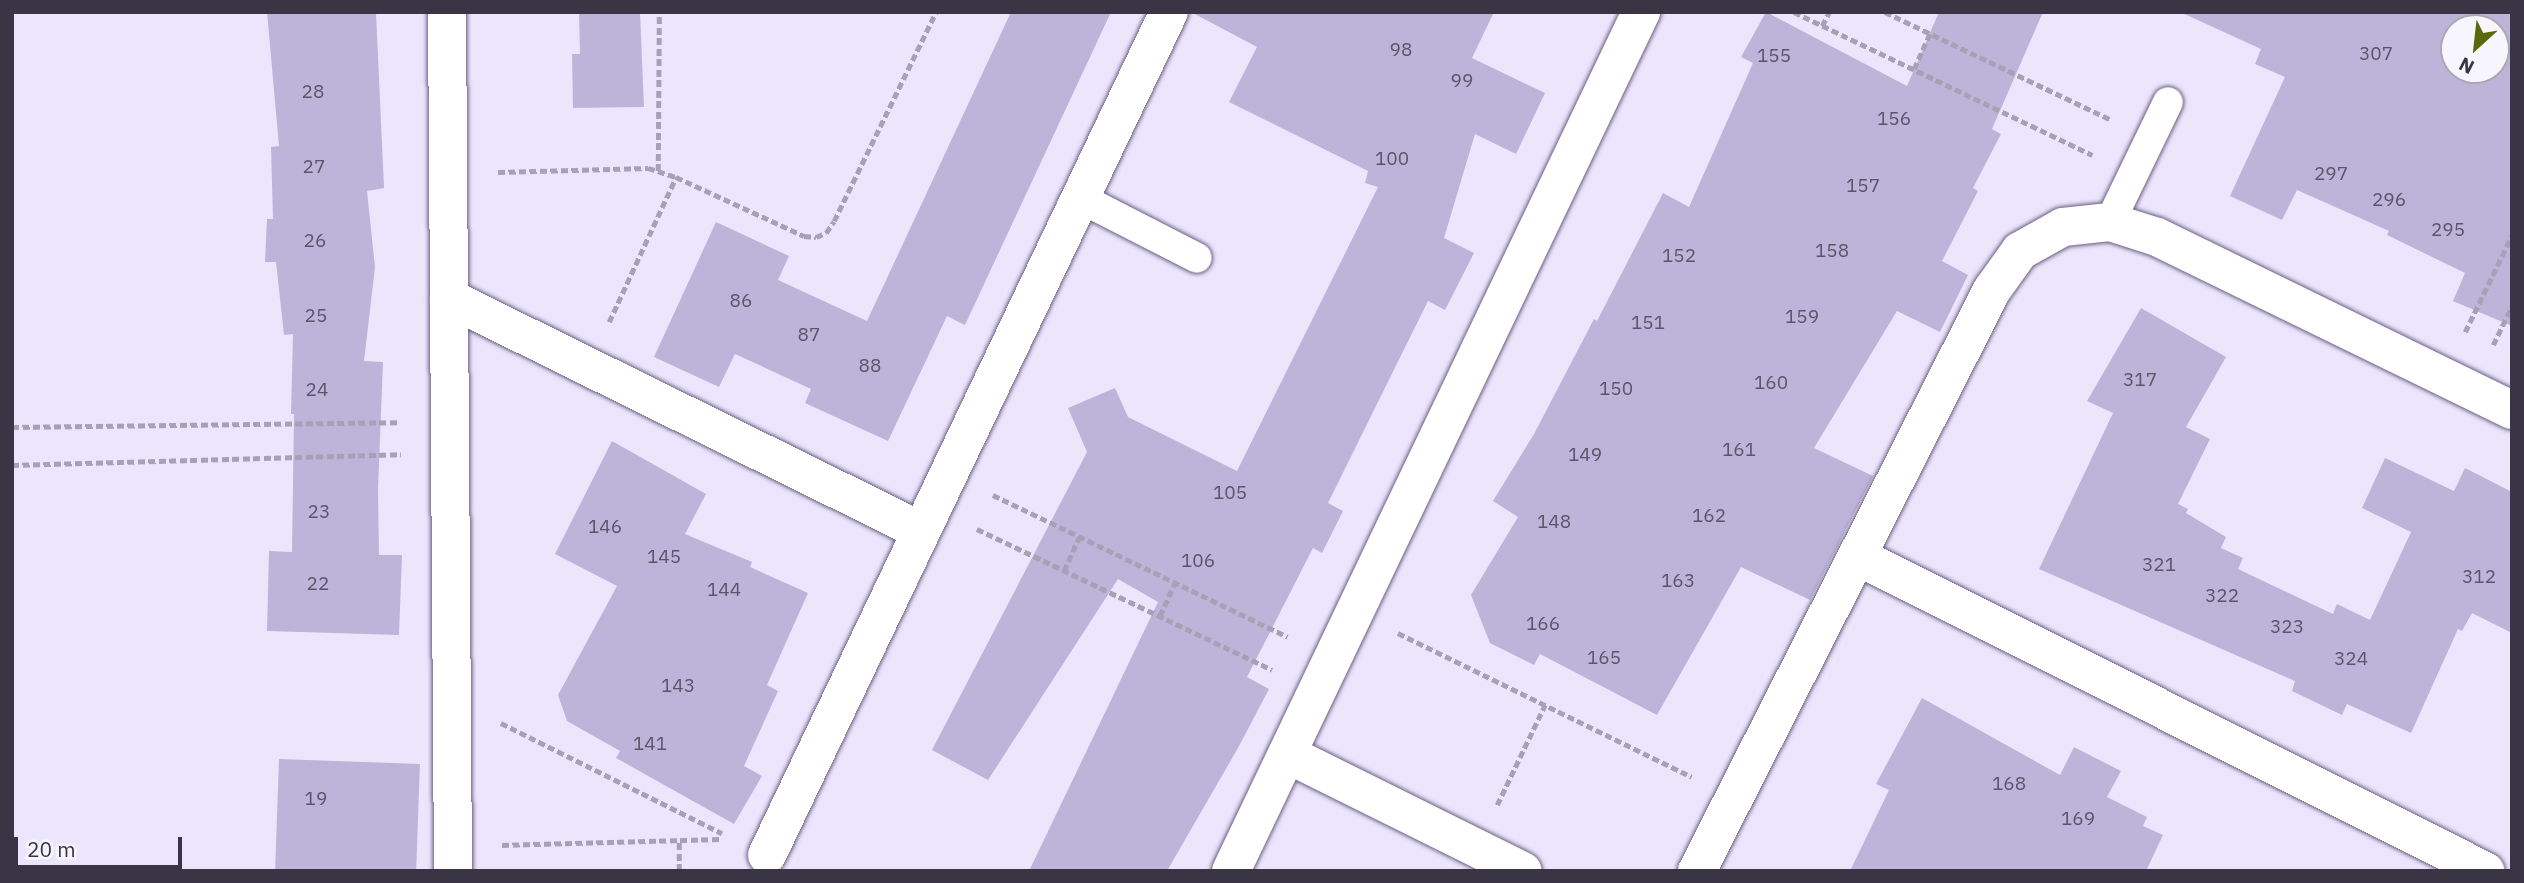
<!DOCTYPE html>
<html>
<head>
<meta charset="utf-8">
<style>
	body { margin:0 }
	#map { position:relative; width:2524px; height:883px; overflow:hidden; background:#ece6fd; font-family:"IBM Plex Sans",sans-serif }
	div>[style] { position:absolute }
	.building>* { inset:0; background:#beb4d9; transform-origin:0 0 }
	.path>* { height:4.5px; margin-top:-2.25px; transform-origin:0; background:repeating-linear-gradient(90deg,#a6a1b5 0 7px,transparent 0 10.5px) }
	.roads { filter:drop-shadow(0 0 2px #6a6081) drop-shadow(0 0 2px #6a6081) }
	.lane>* { height:30px; margin:-15px; padding:0 15px; transform-origin:15px; border-radius:15px; background:#fff }
	.street>* { height:38px; margin:-19px; padding:0 19px; transform-origin:19px; border-radius:19px; background:#fff }
	span { translate:-50% -50%; white-space:nowrap; text-align:center; line-height:1.15; -webkit-text-stroke:5px #f7f5fd; paint-order:stroke }
	.number-label { font-size:19px; color:#5a5569 }
	.number-label span { -webkit-text-stroke-width:0 }
	.frame { position:absolute; inset:0; border:14px solid #393544; pointer-events:none }
	.north { position:absolute; left:2440px; top:14px; width:70px; height:70px; box-sizing:border-box; background:#f7f5fd; border:2px solid #aba8b3; border-radius:50%; rotate:207deg; font-size:19px; font-weight:700; line-height:28px; text-align:center; color:#393544 }
	.north::after { content:''; display:block; margin:auto; width:24px; height:32px; background:#5b680e; clip-path:polygon(50% 0,100% 100%,50% 72%,0 100%) }
	.scale { position:absolute; left:14px; top:837px; width:168px; height:32px; box-sizing:border-box; border:4px solid #393544; border-top:0; padding-left:9px; font-size:21px; line-height:24px; white-space:nowrap; color:#393544; -webkit-text-stroke:5px #f7f5fd; paint-order:stroke }
</style>
</head>
<body>
<div id="map">
	<div class="building">
		<div style="clip-path:polygon(267px 12px,376px 12px,384px 188px,367px 191px,375px 267px,364px 361px,383px 362px,378px 489px,379px 555px,402px 555px,399px 635px,267px 631px,269px 551px,292px 552px,294px 414px,291px 414px,293px 334px,284px 335px,276px 262px,265px 262px,267px 219px,273px 219px,271px 147px,279px 146px)"></div>
		<div style="clip-path:polygon(579px 12px,640px 12px,644px 107px,573px 108px,572px 54px,580px 54px)"></div>
		<div style="clip-path:polygon(1011px 12px,1111px 12px,965px 325px,947px 316px,888px 441px,805px 403px,811px 389px,735px 354px,719px 387px,654px 357px,716px 222px,789px 256px,778px 280px,867px 321px)"></div>
		<div style="clip-path:polygon(1191px 12px,1494px 12px,1472px 58px,1545px 93px,1516px 154px,1475px 134px,1444px 238px,1474px 253px,1445px 310px,1428px 301px,1328px 503px,1343px 511px,1322px 553px,1313px 548px,1247px 677px,1269px 689px,1238px 748px,1167px 871px,1029px 871px,1158px 602px,1118px 579px,988px 780px,932px 750px,1087px 452px,1068px 408px,1115px 388px,1128px 417px,1237px 471px,1378px 187px,1365px 183px,1368px 171px,1229px 102px,1257px 47px)"></div>
		<div style="clip-path:polygon(1766px 12px,1907px 86px,1939px 12px,2043px 12px,1992px 129px,2001px 134px,1973px 188px,1978px 191px,1942px 261px,1968px 275px,1940px 332px,1897px 311px,1814px 448px,1873px 476px,1810px 600px,1741px 567px,1657px 715px,1540px 654px,1534px 665px,1490px 643px,1471px 595px,1518px 517px,1493px 501px,1534px 434px,1594px 319px,1597px 321px,1663px 193px,1689px 207px,1753px 63px,1741px 57px)"></div>
		<div style="clip-path:polygon(evenodd,2180px 12px,2512px 12px,2512px 326px,2453px 301px,2465px 273px,2387px 235px,2389px 231px,2297px 190px,2282px 220px,2230px 196px,2285px 77px,2255px 64px,2261px 49px,2180px 12px,2454px 28px,2496px 28px,2496px 70px,2454px 70px,2454px 28px)"></div>
		<div style="clip-path:polygon(2141px 308px,2226px 357px,2186px 427px,2210px 439px,2178px 504px,2188px 509px,2186px 513px,2226px 537px,2221px 548px,2243px 558px,2238px 569px,2333px 614px,2337px 604px,2370px 620px,2411px 532px,2362px 508px,2385px 458px,2454px 491px,2465px 468px,2512px 492px,2512px 633px,2472px 613px,2462px 631px,2458px 629px,2411px 733px,2347px 704px,2342px 715px,2292px 691px,2295px 681px,2039px 569px,2113px 413px,2087px 401px)"></div>
		<div style="clip-path:polygon(612px 441px,706px 494px,685px 534px,752px 562px,750px 567px,808px 593px,767px 685px,778px 691px,744px 766px,762px 776px,734px 824px,616px 758px,620px 751px,567px 721px,558px 695px,617px 586px,555px 554px)"></div>
		<div style="clip-path:polygon(1922px 698px,2060px 775px,2074px 747px,2121px 771px,2107px 797px,2147px 817px,2143px 826px,2163px 835px,2146px 871px,1850px 871px,1889px 790px,1876px 784px)"></div>
		<div style="left:279px;top:759px;width:141px;height:112px;rotate:2deg"></div>
	</div>
	<div class="path">
		<div style="left:1794px;top:12px;width:331px;rotate:25.6deg"></div>
		<div style="left:1885px;top:12px;width:250px;rotate:25.5deg"></div>
		<div style="left:1822px;top:26px;width:16px;rotate:-63deg"></div>
		<div style="left:1914px;top:69px;width:39px;rotate:-66deg"></div>
		<div style="left:658px;top:171px;width:159px;rotate:-89.6deg"></div>
		<div style="left:498px;top:172px;width:150px;rotate:-1.5deg"></div>
		<div style="left:648px;top:168px;width:29px;rotate:18deg"></div>
		<div style="left:676px;top:177px;width:141px;rotate:24.7deg"></div>
		<div style="left:804px;top:236px;width:12px;rotate:5deg"></div>
		<div style="left:816px;top:237px;width:11px;rotate:-22deg"></div>
		<div style="left:826px;top:233px;width:14px;rotate:-56deg"></div>
		<div style="left:834px;top:221px;width:233px;rotate:-64deg"></div>
		<div style="left:609px;top:322px;width:160px;rotate:-65.2deg"></div>
		<div style="left:2465px;top:332px;width:108px;rotate:-64.1deg"></div>
		<div style="left:2493px;top:345px;width:43px;rotate:-64deg"></div>
		<div style="left:12px;top:427px;width:388px;rotate:-0.7deg"></div>
		<div style="left:12px;top:465px;width:389px;rotate:-1.6deg"></div>
		<div style="left:993px;top:495px;width:327px;rotate:25.7deg"></div>
		<div style="left:977px;top:529px;width:327px;rotate:25.5deg"></div>
		<div style="left:1064px;top:571px;width:37px;rotate:-66deg"></div>
		<div style="left:1160px;top:616px;width:37px;rotate:-66deg"></div>
		<div style="left:1398px;top:633px;width:327px;rotate:26.1deg"></div>
		<div style="left:501px;top:723px;width:247px;rotate:26.5deg"></div>
		<div style="left:1497px;top:805px;width:111px;rotate:-64.4deg"></div>
		<div style="left:502px;top:845px;width:219px;rotate:-1.6deg"></div>
		<div style="left:679px;top:871px;width:29px;rotate:-90deg"></div>
	</div>
	<div class="roads">
		<div class="lane">
			<div style="left:1080px;top:198px;width:131px;rotate:27.1deg"></div>
			<div style="left:2110px;top:222px;width:133px;rotate:-64.2deg"></div>
		</div>
		<div class="street">
			<div style="left:447px;top:12px;width:859px;rotate:89.6deg"></div>
			<div style="left:449px;top:298px;width:526px;rotate:26.27deg"></div>
			<div style="left:1857px;top:556px;width:703px;rotate:26.64deg"></div>
			<div style="left:1287px;top:754px;width:263px;rotate:26.4deg"></div>
			<div style="left:767px;top:855px;width:934px;rotate:-64.51deg"></div>
			<div style="left:1231px;top:871px;width:952px;rotate:-64.48deg"></div>
			<div style="left:1697px;top:871px;width:652px;rotate:-63.08deg"></div>
			<div style="left:1992px;top:290px;width:48px;rotate:-54.3deg"></div>
			<div style="left:2020px;top:251px;width:49px;rotate:-29.2deg"></div>
			<div style="left:2063px;top:227px;width:47px;rotate:-6.1deg"></div>
			<div style="left:2110px;top:222px;width:49px;rotate:17.7deg"></div>
			<div style="left:2157px;top:237px;width:395px;rotate:26deg"></div>
		</div>
	</div>
	<div class="number-label">
		<span style="left:1401px;top:50px">98</span>
		<span style="left:2376px;top:54px">307</span>
		<span style="left:1774px;top:56px">155</span>
		<span style="left:1462px;top:81px">99</span>
		<span style="left:313px;top:92px">28</span>
		<span style="left:1894px;top:119px">156</span>
		<span style="left:1392px;top:159px">100</span>
		<span style="left:314px;top:167px">27</span>
		<span style="left:2331px;top:174px">297</span>
		<span style="left:1863px;top:186px">157</span>
		<span style="left:2389px;top:200px">296</span>
		<span style="left:2448px;top:230px">295</span>
		<span style="left:315px;top:241px">26</span>
		<span style="left:1832px;top:251px">158</span>
		<span style="left:1679px;top:256px">152</span>
		<span style="left:741px;top:301px">86</span>
		<span style="left:316px;top:316px">25</span>
		<span style="left:1802px;top:317px">159</span>
		<span style="left:1648px;top:323px">151</span>
		<span style="left:809px;top:335px">87</span>
		<span style="left:870px;top:366px">88</span>
		<span style="left:2140px;top:380px">317</span>
		<span style="left:1771px;top:383px">160</span>
		<span style="left:1616px;top:389px">150</span>
		<span style="left:317px;top:390px">24</span>
		<span style="left:1739px;top:450px">161</span>
		<span style="left:1585px;top:455px">149</span>
		<span style="left:1230px;top:493px">105</span>
		<span style="left:319px;top:512px">23</span>
		<span style="left:1709px;top:516px">162</span>
		<span style="left:1554px;top:522px">148</span>
		<span style="left:605px;top:527px">146</span>
		<span style="left:664px;top:557px">145</span>
		<span style="left:1198px;top:561px">106</span>
		<span style="left:2159px;top:565px">321</span>
		<span style="left:2479px;top:577px">312</span>
		<span style="left:1678px;top:581px">163</span>
		<span style="left:318px;top:584px">22</span>
		<span style="left:724px;top:590px">144</span>
		<span style="left:2222px;top:596px">322</span>
		<span style="left:1543px;top:624px">166</span>
		<span style="left:2287px;top:627px">323</span>
		<span style="left:1604px;top:658px">165</span>
		<span style="left:2351px;top:659px">324</span>
		<span style="left:678px;top:686px">143</span>
		<span style="left:650px;top:744px">141</span>
		<span style="left:2009px;top:784px">168</span>
		<span style="left:316px;top:799px">19</span>
		<span style="left:2078px;top:819px">169</span>
	</div>
	<div class="frame"></div>
	<div class="north">N</div>
	<div class="scale">20 m</div>
</div>
</body>
</html>
